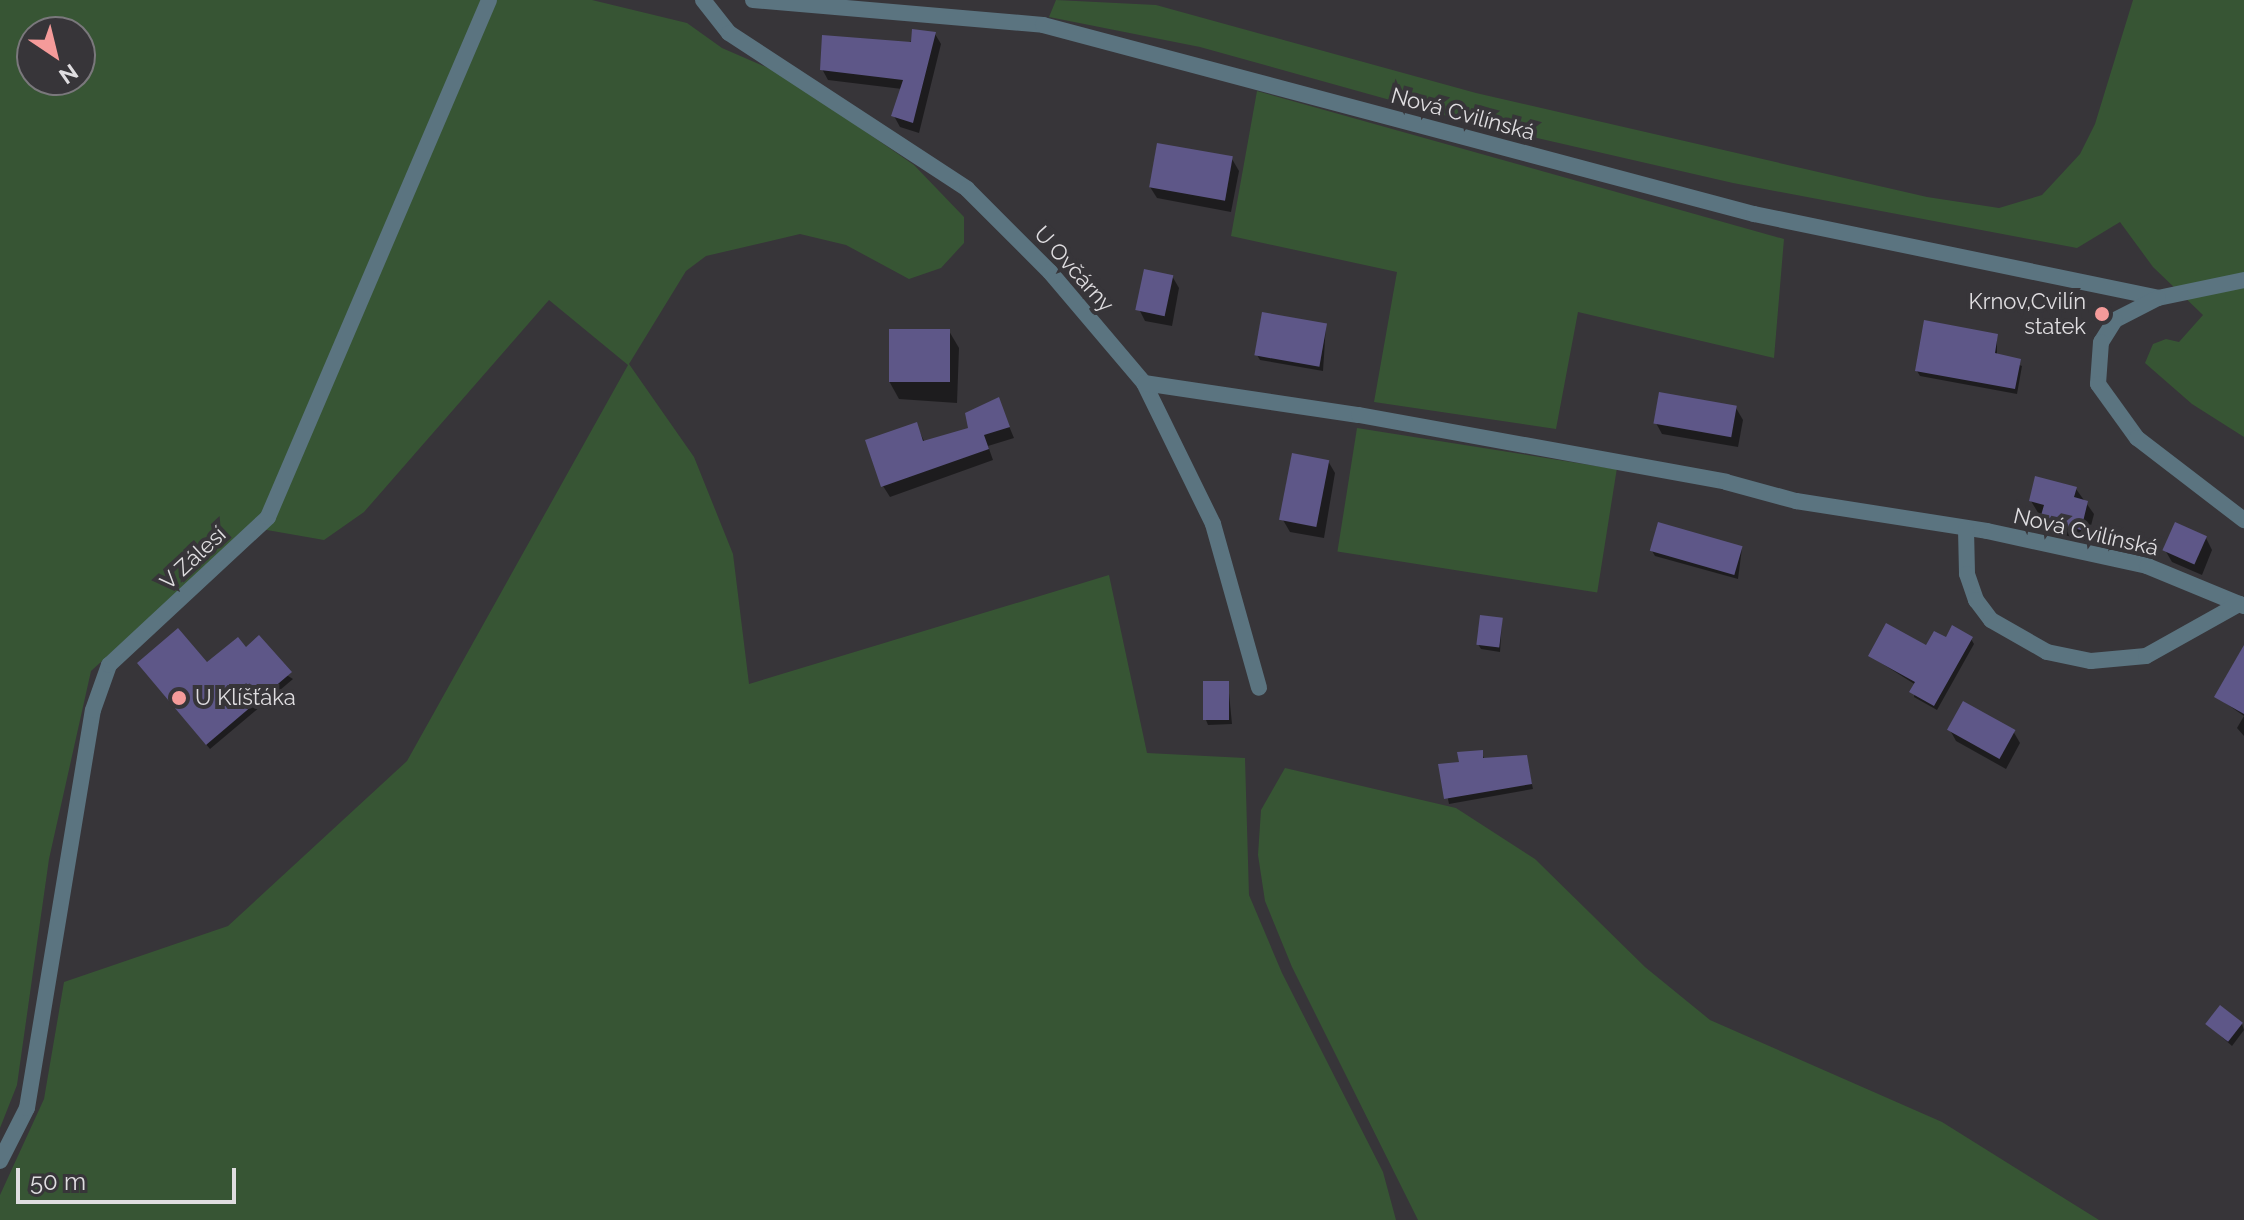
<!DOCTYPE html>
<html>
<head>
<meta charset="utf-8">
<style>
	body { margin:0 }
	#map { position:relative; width:2244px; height:1220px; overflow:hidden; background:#373539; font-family:Raleway,sans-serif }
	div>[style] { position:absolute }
	.green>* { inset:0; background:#375534; transform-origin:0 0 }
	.shadow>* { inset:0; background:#0007 }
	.building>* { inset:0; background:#5e5788; transform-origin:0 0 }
	.minor>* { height:16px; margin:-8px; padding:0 8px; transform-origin:8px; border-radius:8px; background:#5b7480 }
	.dots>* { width:22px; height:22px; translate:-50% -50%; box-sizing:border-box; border:4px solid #373539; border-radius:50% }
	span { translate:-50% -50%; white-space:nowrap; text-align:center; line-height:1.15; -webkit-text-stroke:8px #373539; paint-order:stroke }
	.street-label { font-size:22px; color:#dfdde0 }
	.poi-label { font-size:22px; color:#dfdde0 }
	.right { translate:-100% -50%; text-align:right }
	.left { translate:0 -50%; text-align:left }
	.north { position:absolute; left:16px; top:16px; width:80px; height:80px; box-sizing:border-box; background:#373539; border:2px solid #7a787c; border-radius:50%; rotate:145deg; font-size:22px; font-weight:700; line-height:32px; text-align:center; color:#dfdde0 }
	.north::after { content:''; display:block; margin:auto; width:28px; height:36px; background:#f59b9a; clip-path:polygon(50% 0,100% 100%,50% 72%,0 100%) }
	.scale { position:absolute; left:16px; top:1168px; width:220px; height:36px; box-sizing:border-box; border:4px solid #dfdde0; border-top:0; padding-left:10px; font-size:24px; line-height:28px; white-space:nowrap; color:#dfdde0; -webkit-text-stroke:6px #373539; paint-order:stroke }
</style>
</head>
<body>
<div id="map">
	<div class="green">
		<div style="clip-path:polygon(evenodd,0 0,592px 0,687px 23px,722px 48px,782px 74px,914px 165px,964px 217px,964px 243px,941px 268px,909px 279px,846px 245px,800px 234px,706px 256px,686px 271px,629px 364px,694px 457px,733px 554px,749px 684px,1109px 575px,1147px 753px,1245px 758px,1249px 895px,1282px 973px,1383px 1172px,1396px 1220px,0 1220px,0 1195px,44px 1099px,64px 982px,228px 926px,407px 761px,628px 365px,549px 300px,364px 512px,324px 540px,249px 527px,91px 671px,49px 859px,17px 1085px,0 1128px,0 0,32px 32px,80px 32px,80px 80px,32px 80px,32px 32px)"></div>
		<div style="clip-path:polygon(1056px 0,1156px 5px,1476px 93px,1927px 197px,1999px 208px,2042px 195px,2080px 154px,2095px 124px,2133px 0,2244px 0,2244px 437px,2192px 404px,2145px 363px,2153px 344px,2166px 339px,2179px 342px,2203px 315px,2153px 267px,2120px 222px,2077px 248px,1733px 183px,1476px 124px,1200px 47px,1049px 17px)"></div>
		<div style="clip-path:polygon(1257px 91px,1784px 239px,1774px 358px,1578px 312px,1556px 429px,1374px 402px,1397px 272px,1231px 236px)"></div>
		<div style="left:1357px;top:428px;width:263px;height:125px;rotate:9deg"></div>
		<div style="clip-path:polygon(1285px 768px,1456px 808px,1535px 859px,1645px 967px,1710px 1020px,1942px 1122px,2099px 1220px,1418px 1220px,1292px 967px,1265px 901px,1258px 855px,1261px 810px)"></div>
	</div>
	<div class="shadow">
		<div style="clip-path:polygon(935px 34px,941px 44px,919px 133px,900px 127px,894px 116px,902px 89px,828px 80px,822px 69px)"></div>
		<div style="clip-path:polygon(1232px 159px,1239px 171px,1231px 212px,1157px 198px,1150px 187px)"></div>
		<div style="clip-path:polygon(1172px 276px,1179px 288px,1172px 326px,1145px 321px,1139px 309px)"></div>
		<div style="clip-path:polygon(1326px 325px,1323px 371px,1260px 360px,1257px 355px)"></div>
		<div style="clip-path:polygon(949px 331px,959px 348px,957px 403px,899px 399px,889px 381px)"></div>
		<div style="clip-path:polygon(1997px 336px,1997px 356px,2022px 366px,2017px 394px,1920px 376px,1917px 371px)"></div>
		<div style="clip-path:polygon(998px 400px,1014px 438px,988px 446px,993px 460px,890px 497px,883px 486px,916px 424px,925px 443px,970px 429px)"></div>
		<div style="clip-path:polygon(1736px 408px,1743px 420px,1738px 447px,1662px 434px,1656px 423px)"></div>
		<div style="clip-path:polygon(1328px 461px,1335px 473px,1324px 538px,1290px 532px,1283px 520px)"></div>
		<div style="clip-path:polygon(2076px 489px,2094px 514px,2087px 541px,2049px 531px,2031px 501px)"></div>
		<div style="clip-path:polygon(2206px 538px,2212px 550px,2202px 575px,2172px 562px,2165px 550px)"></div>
		<div style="clip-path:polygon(1742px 548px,1738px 579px,1655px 556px,1652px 551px)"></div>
		<div style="clip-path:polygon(1502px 620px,1500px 652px,1481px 649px,1478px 644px)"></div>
		<div style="clip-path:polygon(1971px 639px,1974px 644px,1937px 710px,1914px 697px,1916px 685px,1870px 656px)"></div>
		<div style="clip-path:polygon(246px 650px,293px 679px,210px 749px,143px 669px,207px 665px)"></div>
		<div style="clip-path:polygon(2244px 670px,2244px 716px,2217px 697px)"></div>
		<div style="clip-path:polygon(1228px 683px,1232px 724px,1208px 725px,1206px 720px)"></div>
		<div style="clip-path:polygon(2244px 716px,2244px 736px,2237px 728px)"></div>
		<div style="clip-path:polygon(1950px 730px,2013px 731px,2020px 743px,2006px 769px,1956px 741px)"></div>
		<div style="clip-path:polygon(1481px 752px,1485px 760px,1526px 757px,1533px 789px,1449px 804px,1441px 766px,1461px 764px)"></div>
		<div style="clip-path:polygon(2207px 1024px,2242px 1024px,2244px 1030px,2232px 1046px)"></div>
	</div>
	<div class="building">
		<div style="clip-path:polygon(912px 29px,936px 32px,913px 123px,891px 116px,903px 80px,820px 70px,822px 35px,911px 42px)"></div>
		<div style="left:1157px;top:143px;width:77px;height:45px;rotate:10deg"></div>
		<div style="left:1144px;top:269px;width:30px;height:42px;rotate:12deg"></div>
		<div style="left:1262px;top:312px;width:66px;height:44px;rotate:10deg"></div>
		<div style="clip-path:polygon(1924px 320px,1998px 334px,1995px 353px,2021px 359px,2015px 389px,1915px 371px)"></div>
		<div style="left:889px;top:329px;width:61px;height:53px"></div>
		<div style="left:1659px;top:392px;width:79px;height:32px;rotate:10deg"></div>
		<div style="clip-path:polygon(999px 397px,1010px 427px,984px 435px,989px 449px,881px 487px,865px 440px,917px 422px,923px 441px,968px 428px,965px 413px)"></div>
		<div style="left:1292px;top:453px;width:38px;height:68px;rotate:11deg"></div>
		<div style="clip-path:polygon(2035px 476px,2077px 487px,2074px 497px,2088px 501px,2081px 530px,2040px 519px,2044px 505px,2029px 501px)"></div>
		<div style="left:1658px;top:522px;width:88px;height:30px;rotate:16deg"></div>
		<div style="left:2175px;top:522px;width:35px;height:31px;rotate:24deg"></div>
		<div style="left:1480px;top:615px;width:23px;height:30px;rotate:7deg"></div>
		<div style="clip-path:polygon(1886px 623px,1926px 645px,1934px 631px,1946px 637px,1952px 625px,1973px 637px,1934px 706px,1909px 692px,1915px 682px,1868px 656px)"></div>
		<div style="clip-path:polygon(178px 628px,207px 662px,238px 637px,246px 647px,259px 635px,292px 672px,206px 745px,137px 663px)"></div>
		<div style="clip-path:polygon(2244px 645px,2244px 714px,2214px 697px)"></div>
		<div style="left:1203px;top:681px;width:26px;height:39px"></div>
		<div style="left:1963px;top:701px;width:60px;height:33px;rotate:29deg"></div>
		<div style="clip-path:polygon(1483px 750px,1483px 758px,1527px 755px,1532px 784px,1444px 799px,1438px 764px,1459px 762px,1457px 752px)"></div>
		<div style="left:2220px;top:1005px;width:29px;height:24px;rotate:38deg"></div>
	</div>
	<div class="minor">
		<div style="left:703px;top:0;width:42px;rotate:51.8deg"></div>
		<div style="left:729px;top:33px;width:285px;rotate:33.2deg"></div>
		<div style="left:967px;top:189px;width:117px;rotate:45deg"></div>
		<div style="left:1050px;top:272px;width:145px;rotate:49.7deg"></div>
		<div style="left:1144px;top:383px;width:157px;rotate:63.9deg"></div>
		<div style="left:1213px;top:524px;width:170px;rotate:74.3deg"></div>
		<div style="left:753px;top:0;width:291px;rotate:4.9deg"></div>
		<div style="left:1043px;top:25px;width:736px;rotate:14.89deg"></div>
		<div style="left:1754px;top:214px;width:413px;rotate:11.7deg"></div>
		<div style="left:2244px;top:280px;width:88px;rotate:168.2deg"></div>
		<div style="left:2158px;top:298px;width:48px;rotate:152.9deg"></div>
		<div style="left:2115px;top:320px;width:26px;rotate:122deg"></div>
		<div style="left:2101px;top:342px;width:42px;rotate:94.1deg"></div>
		<div style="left:2098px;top:384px;width:67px;rotate:54.2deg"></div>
		<div style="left:2137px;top:438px;width:135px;rotate:37.5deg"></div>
		<div style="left:1144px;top:383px;width:217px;rotate:8.5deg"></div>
		<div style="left:1359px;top:415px;width:373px;rotate:10.3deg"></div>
		<div style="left:1726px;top:482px;width:73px;rotate:15.2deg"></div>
		<div style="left:1796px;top:501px;width:193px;rotate:8.9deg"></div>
		<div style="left:1987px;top:531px;width:164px;rotate:12.3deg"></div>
		<div style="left:2147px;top:566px;width:105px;rotate:22.4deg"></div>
		<div style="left:1966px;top:529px;width:45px;rotate:88.7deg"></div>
		<div style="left:1967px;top:574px;width:28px;rotate:71deg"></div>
		<div style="left:1976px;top:600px;width:25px;rotate:53deg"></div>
		<div style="left:1991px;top:620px;width:64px;rotate:29.7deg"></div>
		<div style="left:2047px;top:652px;width:45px;rotate:11.6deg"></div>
		<div style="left:2091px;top:661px;width:55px;rotate:-5.2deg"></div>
		<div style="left:2146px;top:656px;width:107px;rotate:-29.2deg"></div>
		<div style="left:0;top:1161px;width:59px;rotate:-63deg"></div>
		<div style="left:27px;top:1108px;width:403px;rotate:-80.6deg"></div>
		<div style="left:93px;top:710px;width:48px;rotate:-70.4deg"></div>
		<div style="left:109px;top:665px;width:217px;rotate:-42.9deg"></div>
		<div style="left:268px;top:517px;width:562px;rotate:-66.85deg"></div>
	</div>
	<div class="dots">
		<div style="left:2102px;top:314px;background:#f59b9a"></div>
		<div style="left:179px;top:698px;background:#f59b9a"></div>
	</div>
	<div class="street-label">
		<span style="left:1463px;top:114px;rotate:15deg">Nová Cvilínská</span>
		<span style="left:1074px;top:269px;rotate:48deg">U Ovčárny</span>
		<span style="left:2086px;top:532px;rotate:13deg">Nová Cvilínská</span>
		<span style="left:193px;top:558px;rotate:-43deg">V Zálesí</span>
	</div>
	<div class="poi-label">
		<span class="right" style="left:2086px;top:314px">Krnov,Cvilín<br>statek</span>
		<span class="left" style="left:195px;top:698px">U Klíšťáka</span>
	</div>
	<div class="north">N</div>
	<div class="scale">50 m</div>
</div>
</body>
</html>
